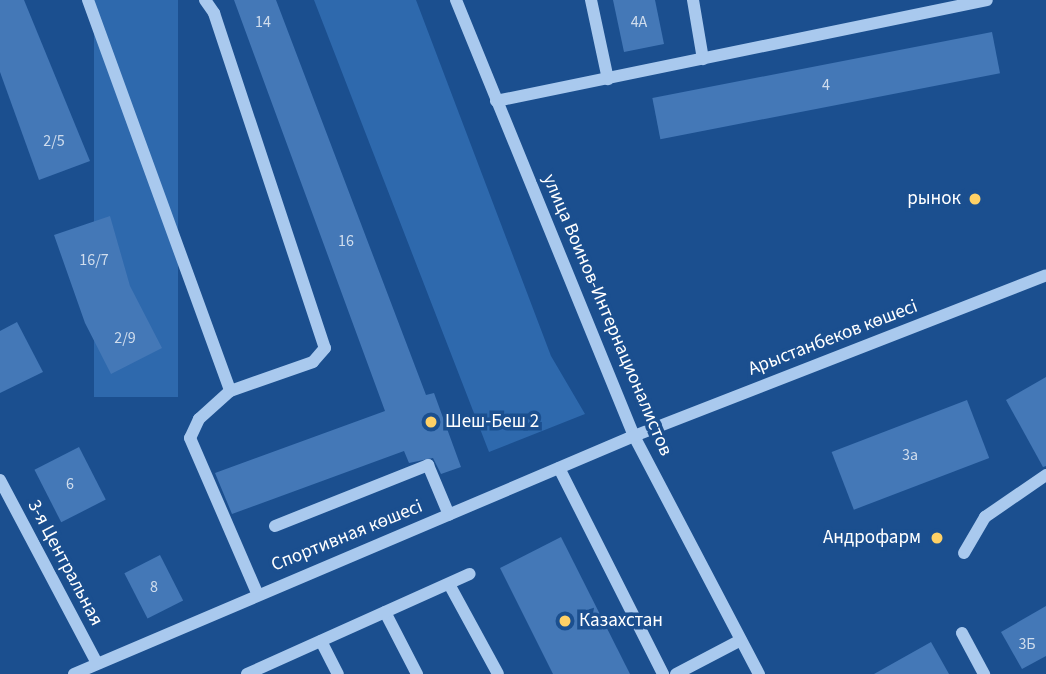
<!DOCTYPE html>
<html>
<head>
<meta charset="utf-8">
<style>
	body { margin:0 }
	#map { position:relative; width:1046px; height:674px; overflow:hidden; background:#1b4f8f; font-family:"Source Sans 3",sans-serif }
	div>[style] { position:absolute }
	.green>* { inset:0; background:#2e69ad; transform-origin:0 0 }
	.building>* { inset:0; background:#4478b7; transform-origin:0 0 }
	.minor>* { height:12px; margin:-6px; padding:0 6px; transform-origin:6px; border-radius:6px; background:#a9c9ee }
	.dots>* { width:19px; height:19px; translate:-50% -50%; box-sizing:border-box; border:4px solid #1b4f8f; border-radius:50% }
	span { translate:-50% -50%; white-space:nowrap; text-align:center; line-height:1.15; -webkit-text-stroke:7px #1b4f8f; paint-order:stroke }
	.number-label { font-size:16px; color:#d0dded }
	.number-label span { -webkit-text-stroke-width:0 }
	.poi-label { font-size:19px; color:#fff }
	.right { translate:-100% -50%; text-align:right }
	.left { translate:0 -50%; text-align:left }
	.street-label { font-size:19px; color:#fff }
</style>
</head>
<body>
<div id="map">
	<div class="green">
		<div style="left:94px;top:0;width:84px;height:397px"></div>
		<div style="clip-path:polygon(314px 0,416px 0,551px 356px,585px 414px,489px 452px)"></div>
	</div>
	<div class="building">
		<div style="clip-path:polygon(0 0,24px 0,90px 161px,39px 180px,0 72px)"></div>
		<div style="clip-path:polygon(234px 0,276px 0,426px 395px,434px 393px,461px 467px,441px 474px,433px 458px,409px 463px,404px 451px,232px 514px,215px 473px,385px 411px)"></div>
		<div style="clip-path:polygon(613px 0,655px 0,664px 44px,624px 52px)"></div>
		<div style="left:992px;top:32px;width:42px;height:346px;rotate:79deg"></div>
		<div style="clip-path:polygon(110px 216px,130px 286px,162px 348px,111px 374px,85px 323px,54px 235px)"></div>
		<div style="clip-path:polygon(17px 322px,43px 372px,0 393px,0 331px)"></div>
		<div style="clip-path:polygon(1046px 377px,1046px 466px,1043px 467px,1006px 400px)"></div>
		<div style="left:967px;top:400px;width:62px;height:145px;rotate:69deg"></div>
		<div style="left:79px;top:447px;width:59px;height:50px;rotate:63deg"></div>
		<div style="clip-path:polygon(561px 537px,630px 674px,553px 674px,500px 568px)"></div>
		<div style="left:160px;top:555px;width:51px;height:40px;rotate:63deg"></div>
		<div style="clip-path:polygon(1046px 606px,1046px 656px,1022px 669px,1001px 632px)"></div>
		<div style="clip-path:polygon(931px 642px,949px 674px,874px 674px)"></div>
	</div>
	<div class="minor">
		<div style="left:88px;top:0;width:416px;rotate:70deg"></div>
		<div style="left:205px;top:0;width:16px;rotate:55deg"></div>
		<div style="left:214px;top:13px;width:353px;rotate:71.7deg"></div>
		<div style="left:325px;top:348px;width:18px;rotate:131deg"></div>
		<div style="left:313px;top:362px;width:88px;rotate:160.7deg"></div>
		<div style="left:230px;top:391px;width:42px;rotate:137.9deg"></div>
		<div style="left:199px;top:419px;width:21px;rotate:115deg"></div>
		<div style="left:190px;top:438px;width:169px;rotate:66.6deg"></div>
		<div style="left:456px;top:0;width:471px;rotate:67.8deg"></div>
		<div style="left:634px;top:436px;width:269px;rotate:62.3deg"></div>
		<div style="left:591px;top:0;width:81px;rotate:77.9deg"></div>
		<div style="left:693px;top:0;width:60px;rotate:80.4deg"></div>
		<div style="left:496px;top:101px;width:501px;rotate:-11.62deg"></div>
		<div style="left:559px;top:468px;width:231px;rotate:63.2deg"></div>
		<div style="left:0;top:480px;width:207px;rotate:62.1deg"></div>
		<div style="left:275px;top:526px;width:165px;rotate:-21.7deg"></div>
		<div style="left:428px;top:465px;width:54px;rotate:67.2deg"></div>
		<div style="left:964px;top:553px;width:42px;rotate:-59.7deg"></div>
		<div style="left:985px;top:517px;width:74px;rotate:-34.5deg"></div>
		<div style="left:449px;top:584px;width:102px;rotate:61.4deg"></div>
		<div style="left:385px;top:612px;width:70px;rotate:62.7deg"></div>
		<div style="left:962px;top:633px;width:47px;rotate:61.8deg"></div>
		<div style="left:321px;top:641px;width:37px;rotate:63deg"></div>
		<div style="left:74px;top:674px;width:608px;rotate:-23.03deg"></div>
		<div style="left:634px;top:436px;width:442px;rotate:-21.3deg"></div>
		<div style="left:247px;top:674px;width:244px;rotate:-24.2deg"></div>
		<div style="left:676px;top:674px;width:73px;rotate:-27.6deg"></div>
	</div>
	<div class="dots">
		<div style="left:975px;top:199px;background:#ffd166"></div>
		<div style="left:431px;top:422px;background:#ffd166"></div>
		<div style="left:937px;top:538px;background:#ffd166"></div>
		<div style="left:565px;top:621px;background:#ffd166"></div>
	</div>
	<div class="number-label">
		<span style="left:263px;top:22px">14</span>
		<span style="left:639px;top:22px">4А</span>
		<span style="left:826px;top:85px">4</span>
		<span style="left:54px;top:141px">2/5</span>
		<span style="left:346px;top:241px">16</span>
		<span style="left:94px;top:260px">16/7</span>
		<span style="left:125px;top:338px">2/9</span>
		<span style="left:910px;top:455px">3а</span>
		<span style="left:70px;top:484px">6</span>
		<span style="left:154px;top:587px">8</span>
		<span style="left:1027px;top:644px">3Б</span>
	</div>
	<div class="poi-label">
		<span class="right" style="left:961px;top:199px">рынок</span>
		<span class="left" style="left:445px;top:422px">Шеш-Беш 2</span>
		<span class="right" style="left:921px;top:538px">Андрофарм</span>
		<span class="left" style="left:579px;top:621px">Казахстан</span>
	</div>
	<div class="street-label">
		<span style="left:607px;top:315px;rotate:67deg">улица Воинов-Интернационалистов</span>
		<span style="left:833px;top:338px;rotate:-21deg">Арыстанбеков көшесі</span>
		<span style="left:347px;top:536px;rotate:-22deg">Спортивная көшесі</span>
		<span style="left:65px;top:563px;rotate:62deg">3-я Центральная</span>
	</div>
</div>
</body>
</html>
